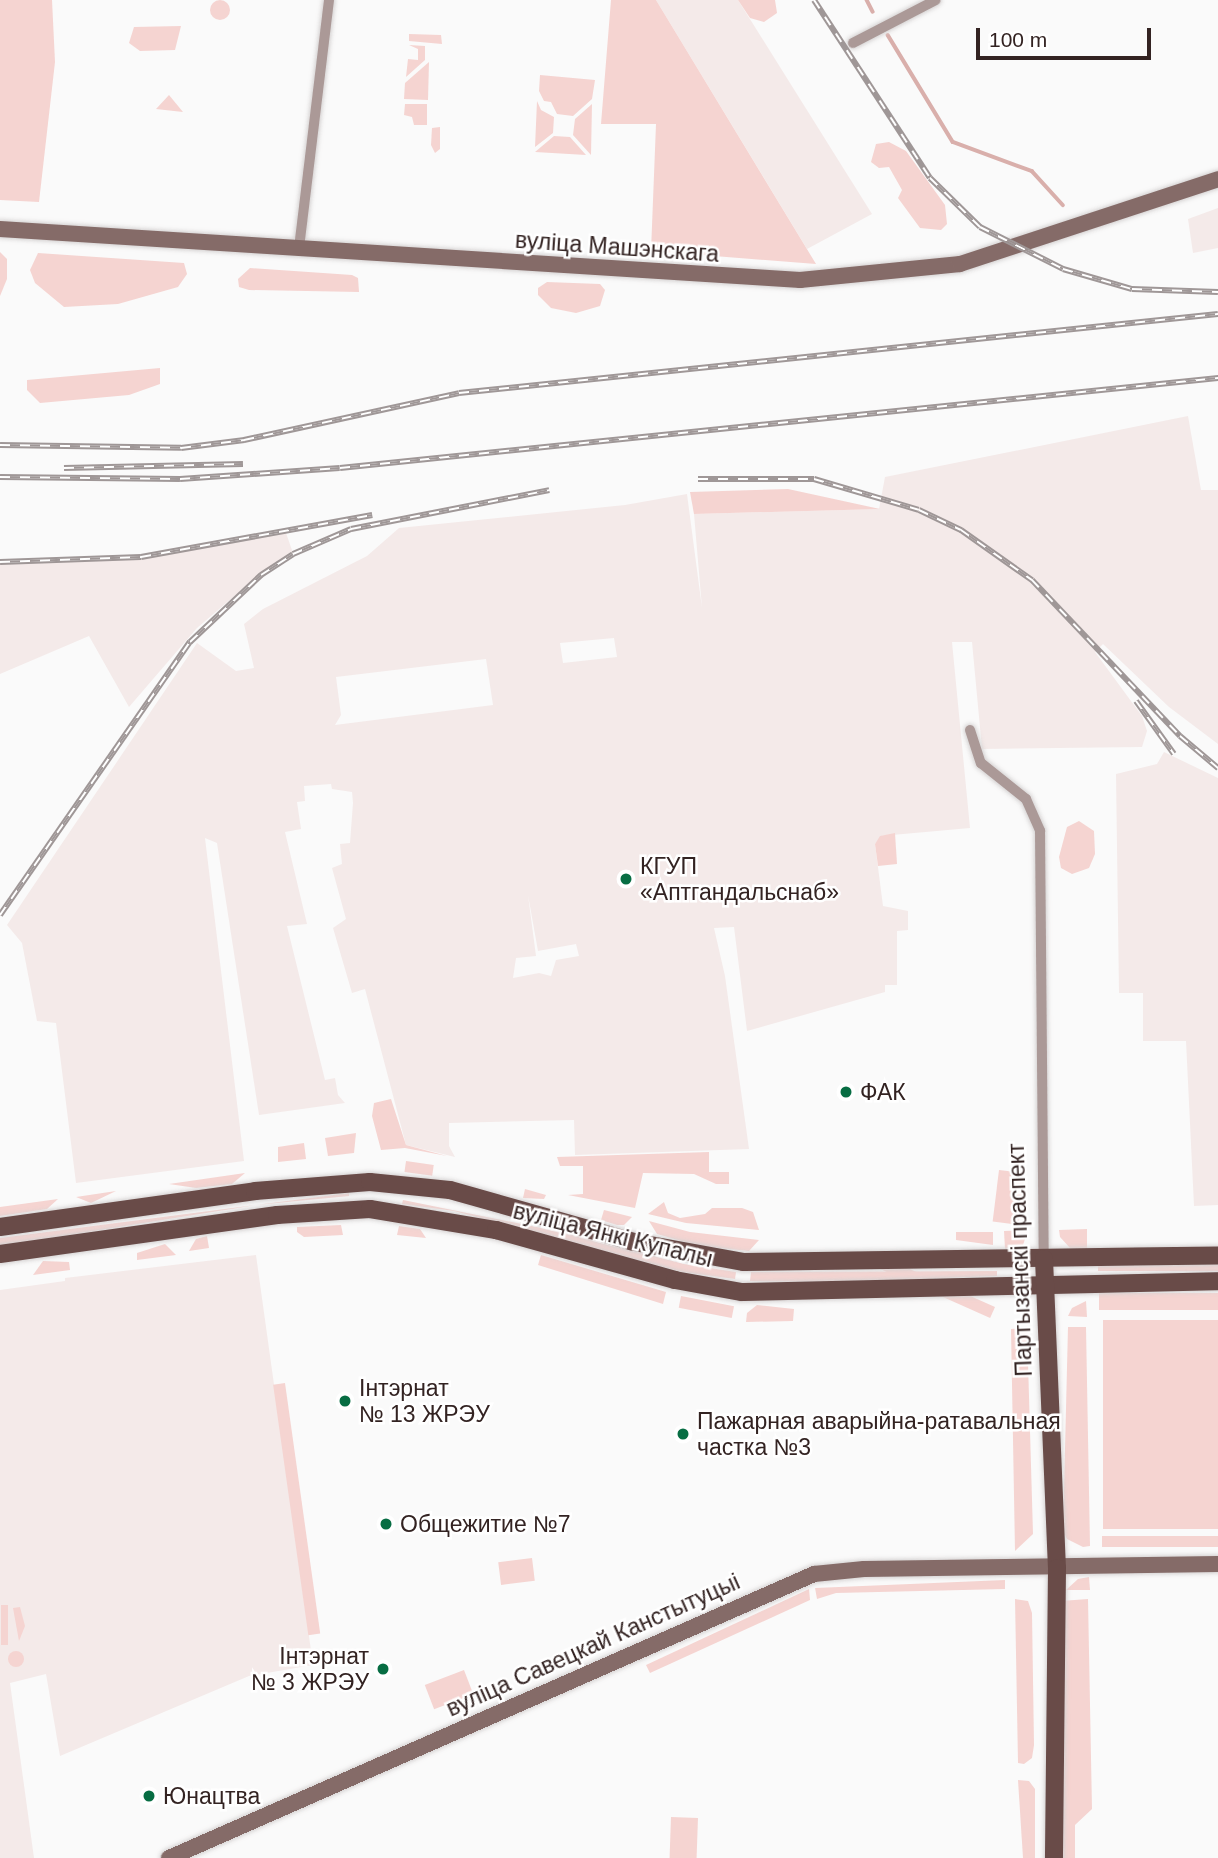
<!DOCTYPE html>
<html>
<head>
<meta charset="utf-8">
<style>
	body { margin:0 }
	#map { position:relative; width:1218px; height:1858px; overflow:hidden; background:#fafafa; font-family:Arial,sans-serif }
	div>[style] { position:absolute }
	.built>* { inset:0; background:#f4eae9 }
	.green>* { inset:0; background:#f5d4d1; transform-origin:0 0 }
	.round { border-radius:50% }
	.stream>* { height:3.5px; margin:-1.75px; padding:0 1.75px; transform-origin:1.75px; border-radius:1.75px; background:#d9afab }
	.roads { filter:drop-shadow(0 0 2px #d6d3d3) drop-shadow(0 0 2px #d6d3d3) }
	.minor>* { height:10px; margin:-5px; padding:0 5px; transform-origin:5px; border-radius:5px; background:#ab9997 }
	.secondary>* { height:16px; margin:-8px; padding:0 8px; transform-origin:8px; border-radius:8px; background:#856b68 }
	.primary>* { height:18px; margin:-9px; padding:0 9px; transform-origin:9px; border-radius:9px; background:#694b48 }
	.rail>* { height:6px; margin-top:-3px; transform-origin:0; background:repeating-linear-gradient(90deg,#fff 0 10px,#9f9797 0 20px); box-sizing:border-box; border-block:2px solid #9f9797 }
	.dots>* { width:19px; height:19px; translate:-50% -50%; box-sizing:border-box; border:4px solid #fff; border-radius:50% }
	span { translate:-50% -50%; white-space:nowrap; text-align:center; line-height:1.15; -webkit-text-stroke:5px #fff; paint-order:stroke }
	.street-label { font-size:23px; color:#332322 }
	.poi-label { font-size:23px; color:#332322 }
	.left { translate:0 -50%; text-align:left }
	.right { translate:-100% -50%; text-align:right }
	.scale { position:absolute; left:976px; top:28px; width:175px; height:32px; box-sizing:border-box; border:4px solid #332322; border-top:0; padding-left:9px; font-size:21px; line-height:24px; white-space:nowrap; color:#332322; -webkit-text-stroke:5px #fff; paint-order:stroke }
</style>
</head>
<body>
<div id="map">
	<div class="built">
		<div style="clip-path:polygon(656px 0,738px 0,872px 214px,807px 249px)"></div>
		<div style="clip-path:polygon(1218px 208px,1218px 248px,1193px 253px,1188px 219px)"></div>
		<div style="clip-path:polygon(evenodd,1188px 416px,1201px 490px,1218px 490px,1218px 744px,1169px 707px,1103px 644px,1095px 652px,1142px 716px,1147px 731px,1142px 747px,982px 749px,972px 642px,952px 642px,970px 828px,881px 836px,875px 844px,883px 906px,908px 911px,908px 930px,897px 931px,897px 985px,885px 985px,885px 992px,747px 1031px,734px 927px,714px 928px,725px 976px,749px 1149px,575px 1155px,574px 1120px,449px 1123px,449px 1146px,455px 1157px,406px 1145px,365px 989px,352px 993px,333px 928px,346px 919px,332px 868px,342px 864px,340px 844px,350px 843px,353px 803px,352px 792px,332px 789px,331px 784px,304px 786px,305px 801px,297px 802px,301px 829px,285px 832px,307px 924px,287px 926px,325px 1080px,335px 1078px,338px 1095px,345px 1103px,259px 1115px,217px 843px,205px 838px,244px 1161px,76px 1183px,56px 1023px,37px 1021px,22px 943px,7px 925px,197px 643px,236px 671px,254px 668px,244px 624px,263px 609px,367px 556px,399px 528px,625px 505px,687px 494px,702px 608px,694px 514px,879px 509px,885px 477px,1188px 416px,614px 638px,617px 657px,563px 663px,560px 643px,614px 638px,1188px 416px,486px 659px,493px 705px,335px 725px,341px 715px,336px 677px,486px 659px,1188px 416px,528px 895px,538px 951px,576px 944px,579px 956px,556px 960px,551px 976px,539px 973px,513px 978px,516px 958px,536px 956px,528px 895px)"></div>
		<div style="clip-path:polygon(286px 533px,293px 553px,260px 574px,197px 628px,129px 707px,89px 636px,0 674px,0 564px,141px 559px)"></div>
		<div style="clip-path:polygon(1164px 752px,1218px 778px,1218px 1205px,1194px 1206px,1186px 1041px,1143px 1041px,1143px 993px,1119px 993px,1116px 774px,1157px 764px)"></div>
		<div style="clip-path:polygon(256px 1255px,313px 1665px,249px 1676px,60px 1756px,46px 1674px,10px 1683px,34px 1858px,0 1858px,0 1290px,65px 1281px,65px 1278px)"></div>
	</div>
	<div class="green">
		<div style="clip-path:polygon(0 0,52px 0,55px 62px,39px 202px,0 200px)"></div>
		<div style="clip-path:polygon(611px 0,656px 0,816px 264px,651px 251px,656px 124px,601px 124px)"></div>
		<div style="clip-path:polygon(738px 0,775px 0,777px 13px,764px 22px,750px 18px)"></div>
		<div class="round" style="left:210px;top:0;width:20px;height:20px"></div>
		<div style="clip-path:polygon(181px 26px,175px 50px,140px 51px,129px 43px,134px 27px)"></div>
		<div style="clip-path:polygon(409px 34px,441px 35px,442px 44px,409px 41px)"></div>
		<div style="clip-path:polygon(409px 45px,425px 46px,425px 60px,406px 77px,408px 59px,418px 60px,418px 49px)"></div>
		<div style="clip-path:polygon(429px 62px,428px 100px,404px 99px,405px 83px)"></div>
		<div style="clip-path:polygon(540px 75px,595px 80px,592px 99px,573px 116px,557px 114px,551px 102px,544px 101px,539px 91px)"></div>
		<div style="clip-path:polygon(169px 95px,183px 112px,156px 109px)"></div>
		<div style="clip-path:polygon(537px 101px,541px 110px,554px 117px,553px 133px,535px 147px)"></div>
		<div style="clip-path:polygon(405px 104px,427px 104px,427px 125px,414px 125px,412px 117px,404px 115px)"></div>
		<div style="clip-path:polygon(592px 104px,591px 155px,573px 135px,575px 119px)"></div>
		<div style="clip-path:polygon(440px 127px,440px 149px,435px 153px,431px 145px,432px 128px)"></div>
		<div style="clip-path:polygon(554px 136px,570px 137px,586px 155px,535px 152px)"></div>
		<div style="clip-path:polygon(889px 142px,906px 151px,945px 205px,947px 224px,941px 230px,920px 228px,898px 198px,902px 190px,889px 167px,879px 168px,871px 162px,876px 144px)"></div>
		<div style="clip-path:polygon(0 252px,7px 259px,7px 279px,0 296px)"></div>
		<div style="clip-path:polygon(38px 253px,184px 263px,187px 274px,178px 287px,118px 304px,64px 307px,35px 283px,30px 270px)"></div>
		<div style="clip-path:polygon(250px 268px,352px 275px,358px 278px,359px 292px,249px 290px,239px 287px,238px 279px)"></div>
		<div style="clip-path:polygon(547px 282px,600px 284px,605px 290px,600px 306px,576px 313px,551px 308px,538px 295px,538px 288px)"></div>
		<div style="clip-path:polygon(160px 368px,160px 384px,129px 395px,40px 403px,27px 390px,27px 380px)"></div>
		<div style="clip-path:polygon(788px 489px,880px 509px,694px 514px,690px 492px)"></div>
		<div style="clip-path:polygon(1079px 821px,1094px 831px,1095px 854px,1089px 868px,1072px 874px,1061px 868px,1059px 857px,1067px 827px)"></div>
		<div style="clip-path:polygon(895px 833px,897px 864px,878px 866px,875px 844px,880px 836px)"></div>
		<div style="clip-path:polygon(391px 1099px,406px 1145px,447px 1156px,405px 1148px,381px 1150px,372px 1116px,374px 1103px)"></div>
		<div style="clip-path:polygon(356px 1133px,354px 1153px,328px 1156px,325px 1138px)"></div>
		<div style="clip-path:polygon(304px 1143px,306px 1159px,278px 1162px,278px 1147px)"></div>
		<div style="clip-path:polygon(709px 1152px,709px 1172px,729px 1172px,729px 1184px,716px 1184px,694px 1174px,643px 1173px,635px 1208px,568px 1195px,583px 1194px,583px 1166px,560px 1166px,557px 1157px)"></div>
		<div style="left:406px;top:1161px;width:28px;height:11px;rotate:8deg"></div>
		<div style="left:999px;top:1170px;width:26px;height:52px;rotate:7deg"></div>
		<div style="clip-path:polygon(245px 1173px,232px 1184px,196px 1188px,169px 1184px)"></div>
		<div style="clip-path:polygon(525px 1189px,546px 1195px,544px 1199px,523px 1198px)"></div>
		<div style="clip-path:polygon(116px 1191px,91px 1203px,76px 1197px)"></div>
		<div style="clip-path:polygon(349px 1193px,349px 1196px,256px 1205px,0 1246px,0 1238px)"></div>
		<div style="clip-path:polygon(58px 1199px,47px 1209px,0 1216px,0 1207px)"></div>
		<div style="clip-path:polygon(403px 1200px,571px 1234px,684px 1264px,736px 1272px,735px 1279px,682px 1272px,454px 1211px,402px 1204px)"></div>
		<div style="clip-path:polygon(664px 1202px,668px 1213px,680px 1218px,705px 1214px,712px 1208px,742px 1208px,753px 1212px,759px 1230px,686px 1223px,648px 1214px)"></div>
		<div style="clip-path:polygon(604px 1210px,632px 1217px,624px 1225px,617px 1225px,601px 1220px)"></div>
		<div style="clip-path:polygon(649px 1221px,690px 1232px,759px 1240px,749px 1251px,699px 1246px,657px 1234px)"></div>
		<div style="clip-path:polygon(341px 1225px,343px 1235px,304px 1237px,297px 1232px,297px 1227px)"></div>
		<div style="clip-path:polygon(399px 1226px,420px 1229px,426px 1238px,397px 1235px)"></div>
		<div style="clip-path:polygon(1087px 1229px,1087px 1251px,1070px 1248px,1060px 1237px,1059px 1230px)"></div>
		<div style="clip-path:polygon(1028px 1230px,1023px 1245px,1005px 1249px,1004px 1231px)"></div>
		<div style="clip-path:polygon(956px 1232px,993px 1232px,993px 1245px,956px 1240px)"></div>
		<div style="clip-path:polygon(207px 1236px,209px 1248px,189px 1251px,196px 1239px)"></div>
		<div style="clip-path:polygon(165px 1244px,176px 1255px,137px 1260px,137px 1253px)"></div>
		<div style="clip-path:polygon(541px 1255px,666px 1292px,663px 1304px,538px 1265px)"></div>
		<div style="clip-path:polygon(43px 1261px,69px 1262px,70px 1270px,33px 1275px)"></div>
		<div style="left:1218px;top:1262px;width:9px;height:120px;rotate:90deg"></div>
		<div style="clip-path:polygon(997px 1271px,997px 1276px,833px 1282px,750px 1281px,751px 1272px)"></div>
		<div style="left:1218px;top:1293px;width:17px;height:119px;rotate:90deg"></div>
		<div style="left:681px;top:1296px;width:54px;height:12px;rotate:11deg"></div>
		<div style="clip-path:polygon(1086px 1301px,1087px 1317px,1068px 1316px,1072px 1308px)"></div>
		<div style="clip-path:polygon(757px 1305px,794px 1309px,793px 1321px,746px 1322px,747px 1313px)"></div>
		<div style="left:995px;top:1307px;width:12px;height:130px;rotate:114deg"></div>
		<div style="left:1218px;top:1320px;width:209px;height:115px;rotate:90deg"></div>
		<div style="clip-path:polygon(1068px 1327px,1086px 1327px,1090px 1546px,1083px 1547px,1067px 1539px,1063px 1531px)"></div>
		<div style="clip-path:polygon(1027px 1328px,1033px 1534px,1015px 1551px,1011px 1329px)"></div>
		<div style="left:285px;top:1383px;width:253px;height:12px;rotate:82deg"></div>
		<div style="left:1102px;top:1536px;width:116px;height:11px"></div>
		<div style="left:532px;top:1558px;width:23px;height:34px;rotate:83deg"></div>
		<div style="clip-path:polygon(1089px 1577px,1090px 1590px,1066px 1590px,1078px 1579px)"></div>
		<div style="clip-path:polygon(1005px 1580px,1005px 1589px,836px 1593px,817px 1599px,815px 1588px)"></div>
		<div style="clip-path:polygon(809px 1589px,810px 1600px,650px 1673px,646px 1665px)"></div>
		<div style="clip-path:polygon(1015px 1599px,1028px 1601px,1032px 1613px,1034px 1745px,1032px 1758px,1024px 1764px,1018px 1763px)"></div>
		<div style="clip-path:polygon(1088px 1599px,1092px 1809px,1075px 1825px,1075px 1858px,1063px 1858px,1061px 1601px)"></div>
		<div style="left:1px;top:1605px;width:7px;height:40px"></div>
		<div style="clip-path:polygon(20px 1607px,25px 1626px,19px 1641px,13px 1608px)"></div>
		<div class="round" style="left:8px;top:1651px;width:16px;height:16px"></div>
		<div style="left:464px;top:1670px;width:26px;height:42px;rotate:69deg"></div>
		<div style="clip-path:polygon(1018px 1780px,1029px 1781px,1035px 1789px,1035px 1858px,1023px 1858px)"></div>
		<div style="left:671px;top:1817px;width:27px;height:41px;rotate:2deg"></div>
	</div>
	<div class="stream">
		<div style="left:867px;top:0;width:13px;rotate:63deg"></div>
		<div style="left:888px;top:35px;width:125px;rotate:58.7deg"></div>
		<div style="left:953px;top:142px;width:84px;rotate:20.2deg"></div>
		<div style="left:1032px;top:171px;width:46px;rotate:47.6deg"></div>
	</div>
	<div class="roads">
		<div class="minor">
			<div style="left:853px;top:43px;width:93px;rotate:-27.4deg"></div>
			<div style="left:299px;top:248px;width:250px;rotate:-83.1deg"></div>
			<div style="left:970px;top:730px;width:35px;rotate:72deg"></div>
			<div style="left:981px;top:763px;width:58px;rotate:38.7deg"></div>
			<div style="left:1026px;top:799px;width:35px;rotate:66deg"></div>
			<div style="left:1040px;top:831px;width:428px;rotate:89.5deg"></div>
		</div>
		<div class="secondary">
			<div style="left:0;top:229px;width:802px;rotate:3.65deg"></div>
			<div style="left:800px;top:280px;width:161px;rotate:-5.7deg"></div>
			<div style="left:960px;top:264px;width:272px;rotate:-18.2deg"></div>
			<div style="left:169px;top:1858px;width:705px;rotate:-23.76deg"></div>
			<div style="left:814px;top:1574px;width:50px;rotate:-5.7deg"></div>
			<div style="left:864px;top:1569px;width:354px;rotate:-0.8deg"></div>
		</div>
		<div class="primary">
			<div style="left:0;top:1227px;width:258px;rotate:-8deg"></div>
			<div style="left:255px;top:1191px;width:115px;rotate:-4.5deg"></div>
			<div style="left:370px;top:1182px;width:80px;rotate:5.7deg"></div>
			<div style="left:450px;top:1190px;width:191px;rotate:15.8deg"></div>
			<div style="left:634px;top:1242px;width:112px;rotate:10.3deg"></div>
			<div style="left:744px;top:1262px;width:474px;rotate:-0.8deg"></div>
			<div style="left:0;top:1254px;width:280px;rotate:-8deg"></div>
			<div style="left:277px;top:1215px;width:93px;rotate:-3.7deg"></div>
			<div style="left:370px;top:1209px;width:128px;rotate:9.5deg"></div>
			<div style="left:496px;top:1230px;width:186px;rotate:15.6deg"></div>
			<div style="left:675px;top:1280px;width:68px;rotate:10.2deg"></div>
			<div style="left:742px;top:1292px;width:476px;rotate:-1.3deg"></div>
			<div style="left:1044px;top:1259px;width:309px;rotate:87.6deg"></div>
			<div style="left:1057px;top:1568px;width:290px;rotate:90.6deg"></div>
		</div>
	</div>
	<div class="rail">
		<div style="left:814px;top:0;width:212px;rotate:56.9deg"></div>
		<div style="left:930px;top:178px;width:70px;rotate:44.4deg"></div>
		<div style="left:980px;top:227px;width:93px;rotate:26.8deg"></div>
		<div style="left:1063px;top:269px;width:72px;rotate:16.2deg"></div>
		<div style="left:1132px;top:289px;width:86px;rotate:2deg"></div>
		<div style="left:0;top:445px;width:181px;rotate:0.9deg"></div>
		<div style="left:181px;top:448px;width:64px;rotate:-7.2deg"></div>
		<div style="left:244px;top:440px;width:220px;rotate:-12.3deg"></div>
		<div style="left:459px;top:393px;width:763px;rotate:-5.94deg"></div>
		<div style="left:64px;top:468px;width:179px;rotate:-1.3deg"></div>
		<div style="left:0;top:477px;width:180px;rotate:0.6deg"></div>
		<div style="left:180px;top:479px;width:160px;rotate:-3.9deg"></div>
		<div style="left:340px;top:468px;width:883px;rotate:-5.85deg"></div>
		<div style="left:698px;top:479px;width:116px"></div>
		<div style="left:814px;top:479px;width:109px;rotate:16.4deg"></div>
		<div style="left:919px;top:510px;width:47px;rotate:25.5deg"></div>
		<div style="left:961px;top:530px;width:87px;rotate:35.2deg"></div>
		<div style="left:1032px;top:580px;width:215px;rotate:46.5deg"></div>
		<div style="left:1180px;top:736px;width:50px;rotate:40.1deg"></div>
		<div style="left:0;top:562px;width:141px;rotate:-2deg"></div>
		<div style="left:141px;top:557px;width:235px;rotate:-10.3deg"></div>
		<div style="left:1136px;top:701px;width:65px;rotate:54.4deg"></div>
		<div style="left:0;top:915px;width:333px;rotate:-55.2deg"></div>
		<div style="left:190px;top:642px;width:98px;rotate:-43.3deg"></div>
		<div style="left:261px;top:575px;width:38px;rotate:-33deg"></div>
		<div style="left:293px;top:554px;width:63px;rotate:-23.3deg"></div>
		<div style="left:351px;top:529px;width:202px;rotate:-11.1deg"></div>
	</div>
	<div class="dots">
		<div style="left:626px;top:879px;background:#076d43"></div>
		<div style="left:846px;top:1092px;background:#076d43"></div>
		<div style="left:345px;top:1401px;background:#076d43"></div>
		<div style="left:683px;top:1434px;background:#076d43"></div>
		<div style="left:386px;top:1524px;background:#076d43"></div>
		<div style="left:383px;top:1669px;background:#076d43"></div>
		<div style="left:149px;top:1796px;background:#076d43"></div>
	</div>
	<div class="street-label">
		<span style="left:617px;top:247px;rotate:4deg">вуліца Машэнскага</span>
		<span style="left:613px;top:1235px;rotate:14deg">вуліца Янкі Купалы</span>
		<span style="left:1020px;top:1260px;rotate:-92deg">Партызанскі праспект</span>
		<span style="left:593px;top:1645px;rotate:-24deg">вуліца Савецкай Канстытуцыі</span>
	</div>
	<div class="poi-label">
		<span class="left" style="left:640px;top:879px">КГУП<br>«Аптгандальснаб»</span>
		<span class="left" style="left:860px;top:1092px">ФАК</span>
		<span class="left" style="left:359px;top:1401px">Інтэрнат<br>№ 13 ЖРЭУ</span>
		<span class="left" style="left:697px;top:1434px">Пажарная аварыйна-ратавальная<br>частка №3</span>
		<span class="left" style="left:400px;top:1524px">Общежитие №7</span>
		<span class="right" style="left:369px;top:1669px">Інтэрнат<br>№ 3 ЖРЭУ</span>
		<span class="left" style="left:163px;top:1796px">Юнацтва</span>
	</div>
	<div class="scale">100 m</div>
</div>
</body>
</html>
